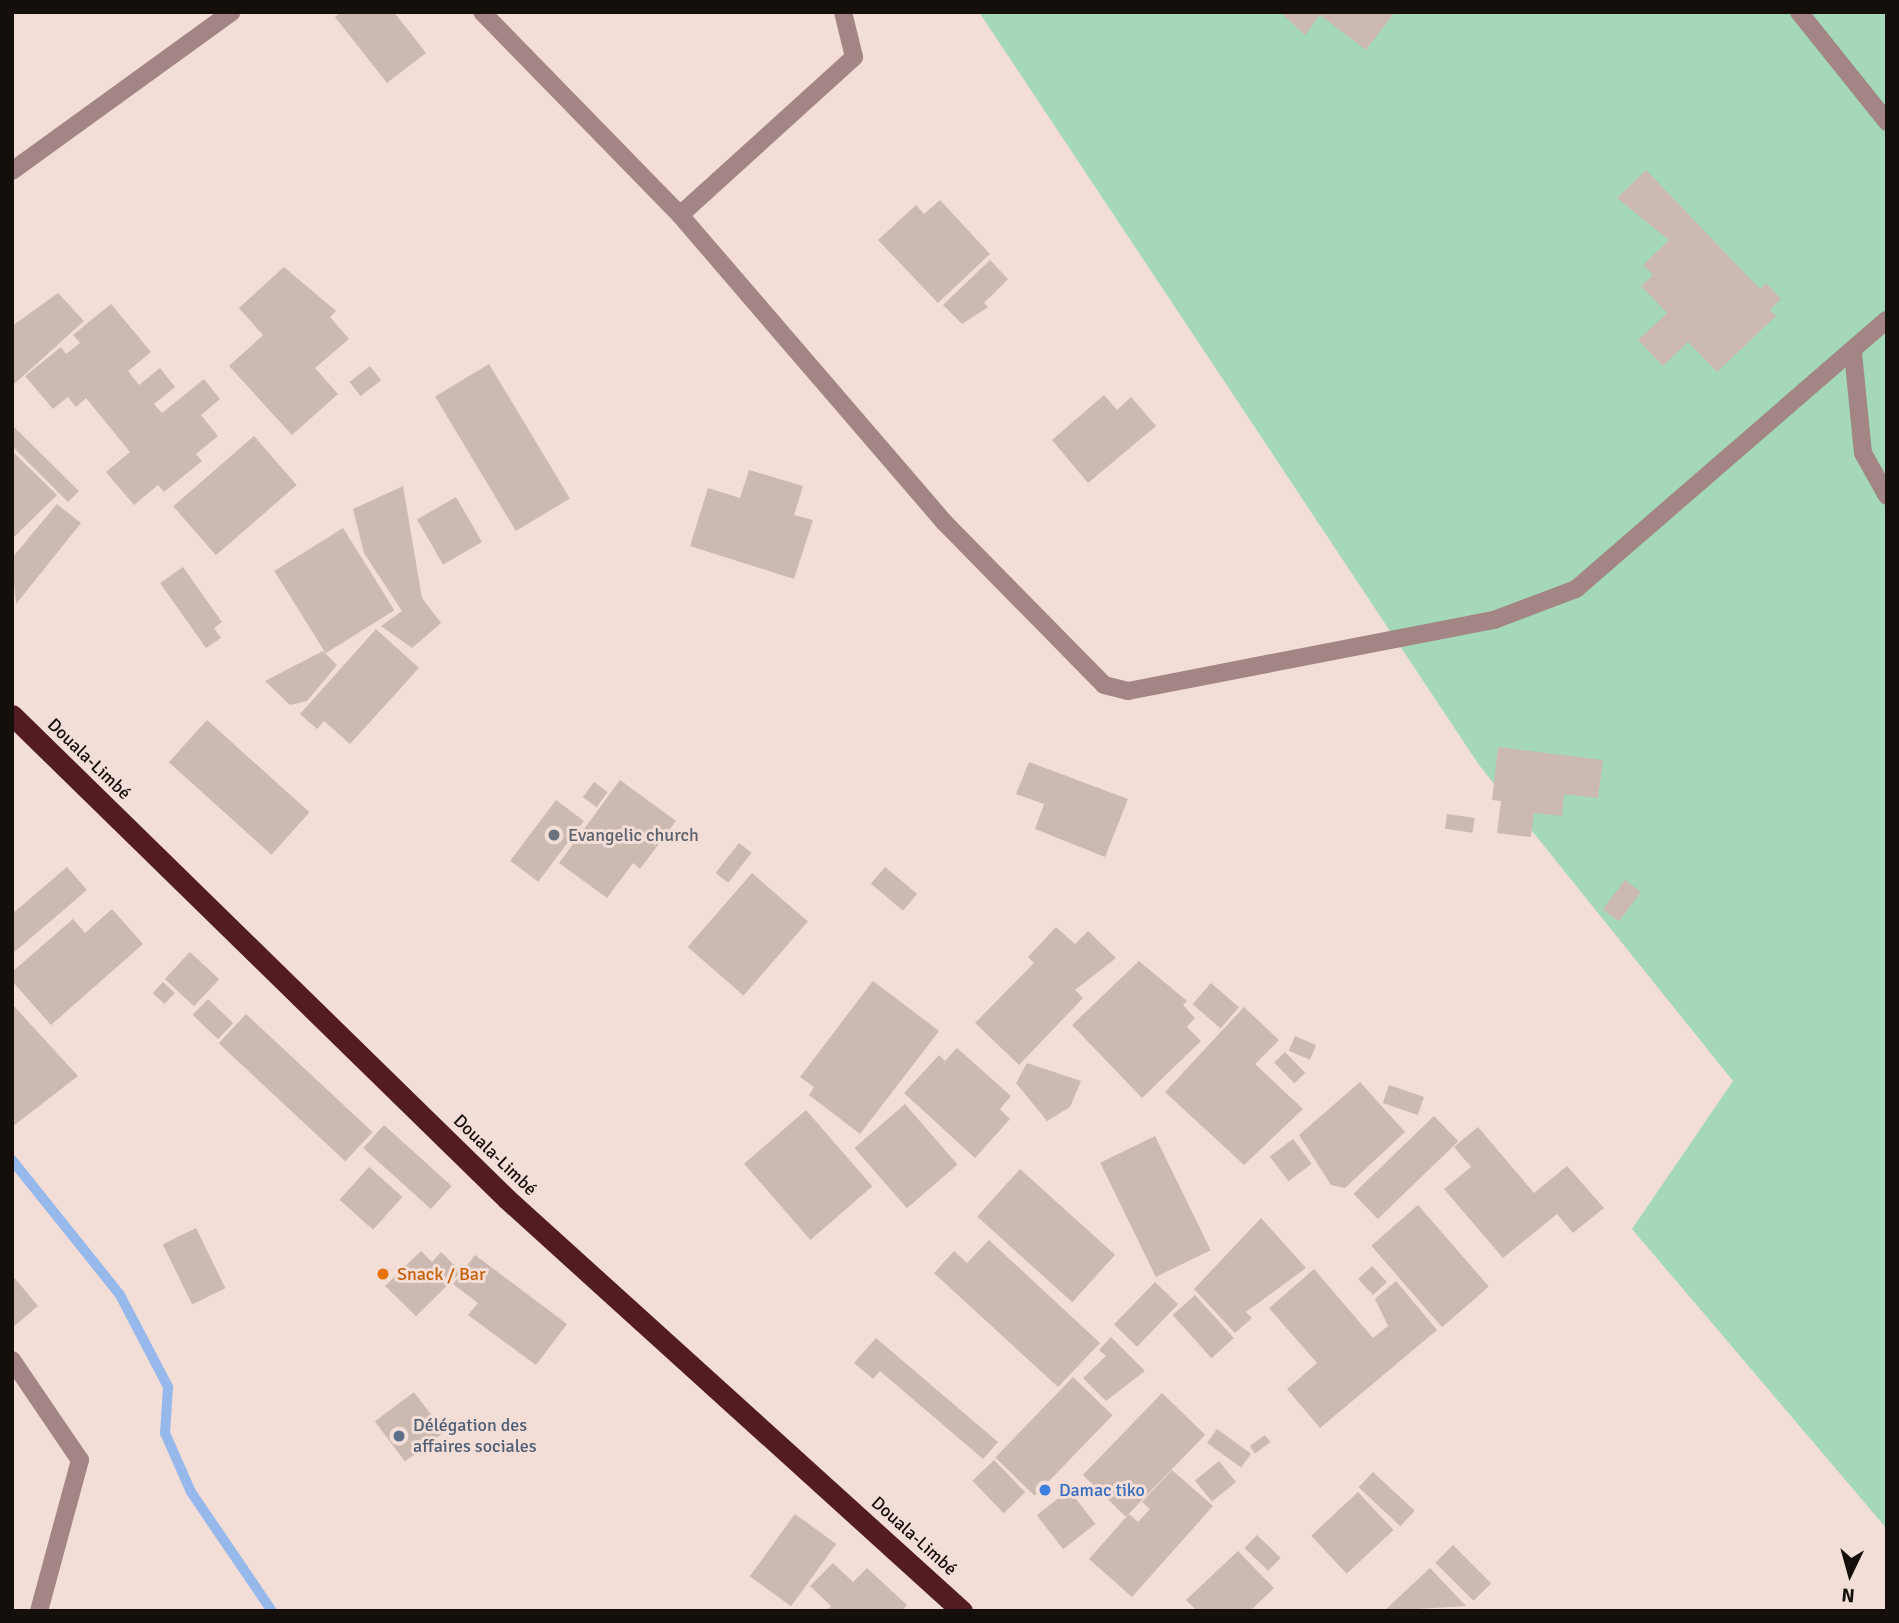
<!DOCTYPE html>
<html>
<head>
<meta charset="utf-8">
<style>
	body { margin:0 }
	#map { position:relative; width:1899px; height:1623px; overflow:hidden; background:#f2ded7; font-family:Signika,sans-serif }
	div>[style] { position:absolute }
	.green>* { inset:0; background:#a4d8b9 }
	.stream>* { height:10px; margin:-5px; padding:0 5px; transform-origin:5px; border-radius:5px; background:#97b8eb }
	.building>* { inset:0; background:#ccb9b2; transform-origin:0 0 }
	.minor>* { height:18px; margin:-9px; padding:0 9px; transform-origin:9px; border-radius:9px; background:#a38586 }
	.highway>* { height:21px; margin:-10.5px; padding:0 10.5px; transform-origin:10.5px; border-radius:10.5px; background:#531c23 }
	.dots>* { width:19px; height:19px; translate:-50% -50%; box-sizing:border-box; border:4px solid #f2ded7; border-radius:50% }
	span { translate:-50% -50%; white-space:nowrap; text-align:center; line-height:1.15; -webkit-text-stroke:6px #f2ded7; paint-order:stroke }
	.street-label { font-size:18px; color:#150f0c }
	.worship-label { font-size:18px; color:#5b616d }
	.left { translate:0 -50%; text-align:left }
	.food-label { font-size:18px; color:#c56008 }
	.service-label { font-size:18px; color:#4e5e75 }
	.shop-label { font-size:18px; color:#366cbe }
	.frame { position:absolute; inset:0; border:14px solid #150f0c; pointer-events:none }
	.north { position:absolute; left:1815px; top:1539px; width:70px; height:70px; -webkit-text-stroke:5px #f2ded7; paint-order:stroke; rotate:185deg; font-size:19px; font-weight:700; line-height:28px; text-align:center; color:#150f0c }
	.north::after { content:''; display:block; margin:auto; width:24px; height:32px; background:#150f0c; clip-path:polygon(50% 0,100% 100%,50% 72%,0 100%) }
</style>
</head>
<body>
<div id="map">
	<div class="green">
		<div style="clip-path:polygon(979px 12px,1887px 12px,1887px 1529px,1632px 1229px,1733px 1081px,1479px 765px)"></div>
	</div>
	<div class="stream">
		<div style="left:12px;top:1160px;width:173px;rotate:51.3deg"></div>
		<div style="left:120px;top:1295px;width:104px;rotate:62.4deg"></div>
		<div style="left:168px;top:1387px;width:46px;rotate:93.7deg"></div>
		<div style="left:165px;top:1433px;width:64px;rotate:66.2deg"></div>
		<div style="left:191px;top:1492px;width:144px;rotate:55.8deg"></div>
	</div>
	<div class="building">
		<div style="clip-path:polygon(341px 12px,394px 12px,426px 53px,387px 83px,335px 17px)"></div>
		<div style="clip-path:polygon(1280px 12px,1395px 12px,1366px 50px,1320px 15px,1305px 35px)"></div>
		<div style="clip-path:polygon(1646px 170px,1760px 289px,1766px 283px,1781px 299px,1770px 310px,1776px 316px,1717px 372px,1688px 342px,1663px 366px,1638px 340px,1667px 313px,1641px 286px,1653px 275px,1643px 265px,1669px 240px,1617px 198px)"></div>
		<div style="clip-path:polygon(940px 200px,990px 254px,938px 303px,878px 240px,916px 205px,924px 214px)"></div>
		<div style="clip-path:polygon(990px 260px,1008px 279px,984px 303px,988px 307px,962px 324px,943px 305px)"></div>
		<div style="clip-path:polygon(284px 267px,336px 311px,330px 317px,349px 339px,315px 368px,338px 394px,292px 435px,229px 366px,263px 335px,239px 308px)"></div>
		<div style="clip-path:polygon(58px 293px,84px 321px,12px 386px,12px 326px)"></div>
		<div style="clip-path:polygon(111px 304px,151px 352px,128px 371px,139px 385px,160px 368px,175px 387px,154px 404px,162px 413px,204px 379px,220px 399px,201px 415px,218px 436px,196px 454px,202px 461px,164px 492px,158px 485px,134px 505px,106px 472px,130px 452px,86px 398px,76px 407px,68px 397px,53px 409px,25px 376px,61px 347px,66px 354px,80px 343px,73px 335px)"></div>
		<div style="left:489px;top:364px;width:157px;height:63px;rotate:59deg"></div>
		<div style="left:370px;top:366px;width:18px;height:26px;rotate:52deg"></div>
		<div style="clip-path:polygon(1104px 395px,1117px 410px,1131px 397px,1156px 426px,1088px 483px,1052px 440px)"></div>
		<div style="clip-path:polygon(12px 425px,79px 491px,68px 502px,12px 446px)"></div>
		<div style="left:254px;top:436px;width:65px;height:107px;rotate:49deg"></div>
		<div style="clip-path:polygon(12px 451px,57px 495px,12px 539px)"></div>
		<div style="clip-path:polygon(749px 470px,803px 486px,794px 515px,813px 520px,794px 579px,690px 546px,708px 488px,740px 498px)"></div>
		<div style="clip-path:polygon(403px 486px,422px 598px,441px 623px,412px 648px,381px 626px,402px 611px,364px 553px,353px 509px)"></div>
		<div style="left:456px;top:497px;width:52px;height:45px;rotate:60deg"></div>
		<div style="clip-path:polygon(57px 504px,81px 523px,16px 604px,12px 558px)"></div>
		<div style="left:343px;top:528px;width:97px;height:81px;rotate:58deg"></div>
		<div style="clip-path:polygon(183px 567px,222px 622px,214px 628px,221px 638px,206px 648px,160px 583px)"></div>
		<div style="clip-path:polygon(376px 629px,419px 668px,350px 744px,324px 721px,317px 729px,300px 714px)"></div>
		<div style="clip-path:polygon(323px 651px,337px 665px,307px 701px,290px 705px,265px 681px)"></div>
		<div style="left:207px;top:720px;width:138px;height:57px;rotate:42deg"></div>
		<div style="clip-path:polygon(1498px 747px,1603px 760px,1598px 798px,1564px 794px,1562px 816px,1534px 813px,1531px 837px,1497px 833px,1501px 801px,1492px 800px)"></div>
		<div style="clip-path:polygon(1029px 762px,1128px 799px,1105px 857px,1035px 829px,1044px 804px,1016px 794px)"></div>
		<div style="clip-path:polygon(620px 780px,676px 821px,640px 869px,633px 863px,607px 898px,559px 863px)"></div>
		<div style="left:594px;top:782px;width:17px;height:19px;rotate:36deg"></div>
		<div style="left:556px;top:800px;width:35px;height:76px;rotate:37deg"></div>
		<div style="left:1447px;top:814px;width:28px;height:15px;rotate:8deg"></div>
		<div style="left:739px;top:843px;width:16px;height:38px;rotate:38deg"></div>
		<div style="clip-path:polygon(67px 867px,87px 890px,12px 954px,12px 914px)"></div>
		<div style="left:885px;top:867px;width:42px;height:22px;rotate:40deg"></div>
		<div style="left:752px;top:873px;width:74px;height:98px;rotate:41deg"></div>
		<div style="left:1625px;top:880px;width:20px;height:37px;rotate:37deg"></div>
		<div style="clip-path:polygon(112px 909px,143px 944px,51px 1025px,12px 981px,12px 972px,73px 919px,85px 933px)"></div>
		<div style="clip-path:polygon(1056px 927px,1075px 944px,1088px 931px,1116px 958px,1075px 990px,1083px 998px,1019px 1065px,975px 1023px,1034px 963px,1028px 957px)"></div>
		<div style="left:190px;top:952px;width:40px;height:37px;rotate:43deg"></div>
		<div style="clip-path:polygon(1139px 961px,1187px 1001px,1183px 1005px,1195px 1018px,1187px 1027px,1201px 1041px,1142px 1098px,1072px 1025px)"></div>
		<div style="clip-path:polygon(873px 981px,939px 1031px,860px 1134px,809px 1095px,814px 1087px,800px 1077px)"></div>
		<div style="left:163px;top:982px;width:16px;height:15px;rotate:43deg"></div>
		<div style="left:1211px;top:983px;width:37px;height:28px;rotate:41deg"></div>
		<div style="left:208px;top:999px;width:35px;height:22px;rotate:44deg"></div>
		<div style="clip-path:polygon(12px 1004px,78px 1076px,12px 1127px)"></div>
		<div style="clip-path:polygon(1244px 1007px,1279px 1040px,1255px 1064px,1303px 1109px,1244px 1165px,1165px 1092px)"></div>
		<div style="left:246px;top:1014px;width:173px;height:40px;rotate:43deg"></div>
		<div style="left:1295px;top:1036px;width:23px;height:16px;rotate:23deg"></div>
		<div style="clip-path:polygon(957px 1048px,1011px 1096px,1000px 1109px,1010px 1119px,975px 1158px,904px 1093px,939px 1055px,945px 1061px)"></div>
		<div style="left:1285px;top:1052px;width:29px;height:15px;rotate:46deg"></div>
		<div style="clip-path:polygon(1027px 1063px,1081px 1081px,1070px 1107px,1047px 1121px,1016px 1083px)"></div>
		<div style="clip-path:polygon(1360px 1082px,1405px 1132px,1345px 1188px,1331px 1185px,1299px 1135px)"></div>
		<div style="left:1389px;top:1085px;width:37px;height:19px;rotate:19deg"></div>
		<div style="left:905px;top:1104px;width:80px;height:67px;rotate:49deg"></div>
		<div style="left:806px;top:1110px;width:101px;height:82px;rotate:49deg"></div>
		<div style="left:1434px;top:1116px;width:35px;height:112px;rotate:46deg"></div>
		<div style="left:384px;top:1125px;width:91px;height:31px;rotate:42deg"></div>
		<div style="clip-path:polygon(1478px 1127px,1534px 1193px,1567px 1166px,1604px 1208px,1573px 1233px,1557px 1214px,1503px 1258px,1444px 1189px,1471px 1167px,1454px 1147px)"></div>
		<div style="left:1155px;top:1136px;width:127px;height:61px;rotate:64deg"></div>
		<div style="left:1293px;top:1139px;width:31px;height:29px;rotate:53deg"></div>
		<div style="left:369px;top:1167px;width:45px;height:44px;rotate:42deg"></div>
		<div style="left:1020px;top:1169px;width:128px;height:64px;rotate:42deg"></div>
		<div style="left:1418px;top:1205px;width:108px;height:62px;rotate:49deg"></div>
		<div style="clip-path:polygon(1261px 1218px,1306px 1268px,1246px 1312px,1252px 1318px,1235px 1333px,1194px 1289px)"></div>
		<div style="left:196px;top:1228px;width:67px;height:37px;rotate:64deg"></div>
		<div style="clip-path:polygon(989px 1240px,1100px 1343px,1058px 1387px,934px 1273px,954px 1251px,967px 1263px)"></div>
		<div style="clip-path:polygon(421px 1251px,432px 1262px,441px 1252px,461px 1272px,416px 1316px,385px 1286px)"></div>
		<div style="clip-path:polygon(475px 1255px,567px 1324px,536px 1365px,468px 1315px,478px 1303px,453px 1284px)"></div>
		<div style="left:1372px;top:1266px;width:22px;height:19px;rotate:47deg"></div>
		<div style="clip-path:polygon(1314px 1269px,1373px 1338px,1388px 1326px,1375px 1299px,1396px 1281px,1437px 1330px,1320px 1428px,1287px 1389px,1317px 1363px,1269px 1308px)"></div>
		<div style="clip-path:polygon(12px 1275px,38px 1306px,12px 1328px)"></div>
		<div style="left:1155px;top:1282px;width:32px;height:59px;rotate:44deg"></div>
		<div style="left:1195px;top:1295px;width:58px;height:30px;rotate:48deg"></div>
		<div style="clip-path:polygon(1111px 1337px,1145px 1371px,1106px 1401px,1083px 1378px,1106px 1356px,1099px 1350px)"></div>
		<div style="clip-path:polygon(876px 1338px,998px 1442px,983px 1459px,880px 1371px,873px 1379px,854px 1363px)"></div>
		<div style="left:1073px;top:1377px;width:55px;height:112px;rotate:44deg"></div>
		<div style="left:414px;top:1392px;width:50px;height:49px;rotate:53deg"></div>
		<div style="left:1162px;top:1393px;width:60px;height:114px;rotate:44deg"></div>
		<div style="left:1217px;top:1429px;width:42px;height:17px;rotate:36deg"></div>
		<div style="left:1265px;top:1435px;width:9px;height:19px;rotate:54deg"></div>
		<div style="left:994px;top:1460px;width:45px;height:30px;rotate:46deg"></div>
		<div style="left:1219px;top:1461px;width:27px;height:31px;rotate:51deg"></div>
		<div style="clip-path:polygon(1172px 1470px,1213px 1506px,1132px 1597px,1089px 1559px,1129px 1514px,1138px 1522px,1150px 1509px,1142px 1502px)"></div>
		<div style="left:1373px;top:1472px;width:57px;height:21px;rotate:43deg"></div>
		<div style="left:1069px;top:1490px;width:43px;height:41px;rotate:52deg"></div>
		<div style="left:1358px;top:1492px;width:52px;height:64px;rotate:47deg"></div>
		<div style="left:795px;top:1514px;width:51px;height:77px;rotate:36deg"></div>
		<div style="left:1257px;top:1535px;width:33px;height:18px;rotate:44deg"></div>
		<div style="left:1453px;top:1545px;width:54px;height:25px;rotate:45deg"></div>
		<div style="clip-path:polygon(1238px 1551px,1274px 1588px,1250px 1611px,1197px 1611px,1186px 1600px)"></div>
		<div style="clip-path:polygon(833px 1563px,853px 1582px,867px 1568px,907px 1605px,902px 1611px,826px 1611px,831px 1606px,810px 1586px)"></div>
		<div style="clip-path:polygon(1430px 1568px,1466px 1606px,1384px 1611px)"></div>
	</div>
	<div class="minor">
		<div style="left:482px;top:12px;width:284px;rotate:45.7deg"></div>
		<div style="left:680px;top:215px;width:405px;rotate:49.3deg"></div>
		<div style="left:944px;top:522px;width:228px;rotate:45.5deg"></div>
		<div style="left:1104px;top:685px;width:25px;rotate:14deg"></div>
		<div style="left:1128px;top:691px;width:373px;rotate:-11deg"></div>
		<div style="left:1494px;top:620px;width:88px;rotate:-20.7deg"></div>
		<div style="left:1576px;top:589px;width:411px;rotate:-40.9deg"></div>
		<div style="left:1799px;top:12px;width:141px;rotate:51.3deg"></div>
		<div style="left:12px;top:171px;width:271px;rotate:-35.9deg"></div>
		<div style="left:680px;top:215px;width:235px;rotate:-42.2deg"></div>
		<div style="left:854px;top:57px;width:46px;rotate:-103.7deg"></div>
		<div style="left:1853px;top:353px;width:100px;rotate:84.3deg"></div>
		<div style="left:1863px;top:453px;width:49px;rotate:60.8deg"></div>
		<div style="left:12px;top:1360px;width:121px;rotate:55.8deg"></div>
		<div style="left:80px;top:1460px;width:156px;rotate:105.2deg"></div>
	</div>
	<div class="highway">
		<div style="left:12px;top:715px;width:692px;rotate:44.36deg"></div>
		<div style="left:507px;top:1199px;width:614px;rotate:42.16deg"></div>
	</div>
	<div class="dots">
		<div style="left:554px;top:835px;background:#6b7280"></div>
		<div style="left:383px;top:1274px;background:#e8710a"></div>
		<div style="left:399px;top:1436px;background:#5c6f8a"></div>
		<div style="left:1045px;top:1490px;background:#3f7fe0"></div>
	</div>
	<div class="street-label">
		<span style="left:89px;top:759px;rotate:44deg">Douala-Limbé</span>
		<span style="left:495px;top:1155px;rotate:44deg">Douala-Limbé</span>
		<span style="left:914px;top:1536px;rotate:42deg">Douala-Limbé</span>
	</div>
	<div class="worship-label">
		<span class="left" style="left:568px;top:835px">Evangelic church</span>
	</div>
	<div class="food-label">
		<span class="left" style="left:397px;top:1274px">Snack / Bar</span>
	</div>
	<div class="service-label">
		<span class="left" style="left:413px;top:1436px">Délégation des<br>affaires sociales</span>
	</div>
	<div class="shop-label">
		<span class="left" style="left:1059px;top:1490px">Damac tiko</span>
	</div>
	<div class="frame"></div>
	<div class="north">N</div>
</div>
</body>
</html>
